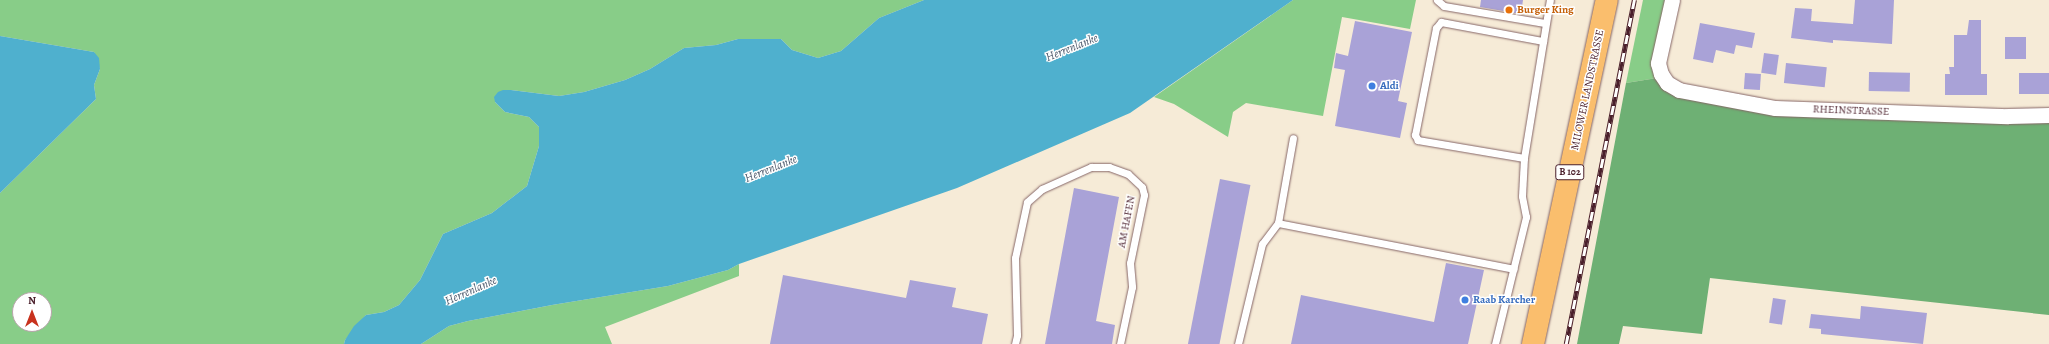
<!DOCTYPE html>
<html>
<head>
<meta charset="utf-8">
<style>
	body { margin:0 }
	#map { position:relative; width:2049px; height:344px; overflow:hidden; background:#f6ebd7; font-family:Alegreya,serif }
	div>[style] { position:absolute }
	.green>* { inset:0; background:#88cd88 }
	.forest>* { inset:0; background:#6eb074 }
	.water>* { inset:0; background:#4fb0ce }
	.building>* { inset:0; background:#a9a2d7; transform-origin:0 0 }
	.roads { filter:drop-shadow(0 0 1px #866667) drop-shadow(0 0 1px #866667) }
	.service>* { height:7px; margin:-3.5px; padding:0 3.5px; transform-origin:3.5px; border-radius:3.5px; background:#fff }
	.minor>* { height:15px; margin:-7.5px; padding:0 7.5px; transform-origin:7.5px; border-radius:7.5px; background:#fff }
	.primary>* { height:22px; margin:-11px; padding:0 11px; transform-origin:11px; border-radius:11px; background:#fabe6d }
	.rail>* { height:4.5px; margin-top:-2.25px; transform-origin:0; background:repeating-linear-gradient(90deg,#fff 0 9px,#4a1f2b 0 18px); box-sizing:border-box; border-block:1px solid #4a1f2b }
	.dots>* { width:11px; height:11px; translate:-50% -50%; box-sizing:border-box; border:2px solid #fff; border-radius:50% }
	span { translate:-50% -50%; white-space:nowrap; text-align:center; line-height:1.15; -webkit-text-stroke:3px #fff; paint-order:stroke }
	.shield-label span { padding:1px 3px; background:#fff; border:1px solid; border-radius:3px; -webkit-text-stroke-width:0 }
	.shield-label { font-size:10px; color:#4a1f2b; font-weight:700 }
	.food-label { font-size:11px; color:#c56008; font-weight:700 }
	.left { translate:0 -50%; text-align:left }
	.shop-label { font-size:11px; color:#366cbe; font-weight:700 }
	.street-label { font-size:11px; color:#4a1f2b }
	.water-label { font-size:12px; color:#4c596c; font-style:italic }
	.north { position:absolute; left:12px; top:292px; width:40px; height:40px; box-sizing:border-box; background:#fff; border:1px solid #b7a5aa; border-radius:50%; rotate:0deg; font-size:11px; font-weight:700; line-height:16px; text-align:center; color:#4a1f2b }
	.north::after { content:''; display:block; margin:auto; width:14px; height:18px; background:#c8321e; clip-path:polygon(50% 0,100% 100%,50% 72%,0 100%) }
</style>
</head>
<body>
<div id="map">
	<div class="green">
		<div style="clip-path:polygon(evenodd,0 0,924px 0,879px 18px,841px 51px,818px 58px,792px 50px,781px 39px,738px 39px,716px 45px,684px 48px,650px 69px,625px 80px,584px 92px,559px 96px,511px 90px,495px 102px,505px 112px,529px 117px,539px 127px,539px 146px,527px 186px,492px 213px,443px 234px,420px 280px,399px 305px,384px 312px,366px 315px,345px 340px,344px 344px,0 344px,0 193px,96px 99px,94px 85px,100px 69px,94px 52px,0 36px,0 0,20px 300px,44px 300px,44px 324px,20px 324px,20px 300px)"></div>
		<div style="clip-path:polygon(1293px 0,1416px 0,1410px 29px,1342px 17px,1323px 116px,1246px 103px,1233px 112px,1228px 137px,1174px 104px,1154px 97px)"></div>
		<div style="clip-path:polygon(1643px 0,1666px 0,1657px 78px,1626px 83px)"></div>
		<div style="clip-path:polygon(739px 264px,739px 276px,605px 327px,612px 344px,421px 344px,449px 326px,468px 321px,552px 305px,668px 286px,728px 270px)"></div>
	</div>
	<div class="forest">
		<div style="clip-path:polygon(1657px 78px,1677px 95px,2049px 120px,2049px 315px,1710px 278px,1702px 334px,1623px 326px,1619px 344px,1577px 344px,1626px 83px)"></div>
	</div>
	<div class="water">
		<div style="clip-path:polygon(924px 0,1293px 0,1130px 113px,957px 188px,739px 264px,728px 270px,668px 286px,552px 305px,468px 321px,449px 326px,421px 344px,344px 344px,345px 340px,354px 326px,366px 315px,384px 312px,399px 305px,420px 280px,443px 234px,492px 213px,527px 186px,539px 146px,539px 127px,529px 117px,505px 112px,495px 102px,494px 97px,498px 92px,503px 90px,511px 90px,559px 96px,584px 92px,625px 80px,650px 69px,684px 48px,716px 45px,738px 39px,781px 39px,792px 50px,818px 58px,841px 51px,879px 18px)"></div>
		<div style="clip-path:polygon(0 36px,94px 52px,99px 58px,100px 69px,94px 85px,96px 99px,0 193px)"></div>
	</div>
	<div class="building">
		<div style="clip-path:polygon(1481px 0,1523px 0,1521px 14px,1480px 7px)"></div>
		<div style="clip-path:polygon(1855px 0,1894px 0,1892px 44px,1833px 40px,1833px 43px,1791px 38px,1795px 8px,1812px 9px,1811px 21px,1853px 24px)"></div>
		<div style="clip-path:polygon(1969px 20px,1981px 20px,1981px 74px,1987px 74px,1987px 95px,1945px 95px,1945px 74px,1950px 74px,1949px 67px,1954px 67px,1954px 35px,1967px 35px)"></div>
		<div style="clip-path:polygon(1355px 21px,1412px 32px,1398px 101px,1407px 103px,1400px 138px,1335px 126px,1345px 70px,1334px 68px,1336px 53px,1348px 56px)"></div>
		<div style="clip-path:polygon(1700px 23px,1755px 33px,1752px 48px,1736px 45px,1734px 54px,1716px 50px,1713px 63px,1693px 59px)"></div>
		<div style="left:2005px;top:37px;width:21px;height:22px"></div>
		<div style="left:1764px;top:53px;width:15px;height:20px;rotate:8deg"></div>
		<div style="left:1786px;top:63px;width:41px;height:20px;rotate:6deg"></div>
		<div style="left:1869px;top:72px;width:41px;height:19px;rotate:1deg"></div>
		<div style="left:1745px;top:73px;width:16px;height:16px;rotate:4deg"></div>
		<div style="left:2049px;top:73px;width:21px;height:30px;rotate:90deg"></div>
		<div style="left:1220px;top:179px;width:31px;height:168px;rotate:11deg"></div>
		<div style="clip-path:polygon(1074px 188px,1119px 197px,1096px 321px,1115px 325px,1112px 344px,1045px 344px)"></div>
		<div style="clip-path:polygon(1446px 263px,1484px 270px,1468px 344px,1291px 344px,1301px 295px,1434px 322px)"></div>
		<div style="clip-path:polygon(783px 275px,906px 298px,910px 280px,956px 288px,952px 307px,988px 314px,982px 344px,770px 344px)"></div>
		<div style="left:1773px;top:298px;width:13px;height:25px;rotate:9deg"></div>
		<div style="clip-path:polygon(1861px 306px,1927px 313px,1923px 344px,1821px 334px,1821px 329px,1809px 328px,1811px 314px,1860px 319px)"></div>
	</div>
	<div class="roads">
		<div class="service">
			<div style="left:1437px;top:0;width:9px;rotate:41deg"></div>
			<div style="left:1444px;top:6px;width:102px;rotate:9.6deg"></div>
			<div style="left:1524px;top:158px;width:108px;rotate:-170.4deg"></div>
			<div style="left:1418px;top:140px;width:6px;rotate:-121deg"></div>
			<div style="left:1415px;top:135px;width:109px;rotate:-78.9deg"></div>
			<div style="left:1436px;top:28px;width:8px;rotate:-50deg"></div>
			<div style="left:1441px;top:22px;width:104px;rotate:10.6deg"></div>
			<div style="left:1278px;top:223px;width:240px;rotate:11deg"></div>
			<div style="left:1015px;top:344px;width:9px;rotate:-77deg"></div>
			<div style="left:1017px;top:335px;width:77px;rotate:-91.5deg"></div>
			<div style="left:1015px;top:258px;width:57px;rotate:-77.9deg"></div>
			<div style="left:1027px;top:202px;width:20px;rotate:-41deg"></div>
			<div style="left:1042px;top:189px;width:54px;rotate:-24.2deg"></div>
			<div style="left:1091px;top:167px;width:18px"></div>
			<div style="left:1109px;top:167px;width:20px;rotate:20deg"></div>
			<div style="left:1128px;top:174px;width:19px;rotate:43deg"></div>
			<div style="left:1142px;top:187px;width:8px;rotate:76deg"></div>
			<div style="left:1144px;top:195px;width:69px;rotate:101.6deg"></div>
			<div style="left:1130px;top:263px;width:24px;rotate:85deg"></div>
			<div style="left:1132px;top:287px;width:58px;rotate:101.9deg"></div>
			<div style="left:1238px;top:344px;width:103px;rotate:-76.5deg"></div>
			<div style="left:1262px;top:244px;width:26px;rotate:-53deg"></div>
			<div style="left:1278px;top:223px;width:86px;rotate:-80deg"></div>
			<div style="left:1495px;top:344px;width:131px;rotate:-76.3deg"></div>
			<div style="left:1526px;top:217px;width:21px;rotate:-101deg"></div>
			<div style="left:1522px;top:196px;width:38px;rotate:-87deg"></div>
			<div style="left:1524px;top:158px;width:160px;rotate:-80.7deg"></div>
		</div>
		<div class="minor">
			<div style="left:1672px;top:0;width:65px;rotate:102.5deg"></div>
			<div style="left:1658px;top:63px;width:11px;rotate:75deg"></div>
			<div style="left:1661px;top:74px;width:11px;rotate:56deg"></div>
			<div style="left:1667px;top:83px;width:14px;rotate:30deg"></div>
			<div style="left:1679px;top:90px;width:98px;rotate:10.6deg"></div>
			<div style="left:1775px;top:108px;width:233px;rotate:2deg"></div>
			<div style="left:2008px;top:116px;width:41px;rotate:-1.4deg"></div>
		</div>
		<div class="primary">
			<div style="left:1533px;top:344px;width:352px;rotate:-77.9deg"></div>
		</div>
	</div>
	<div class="rail">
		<div style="left:1566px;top:344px;width:351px;rotate:-78.8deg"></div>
	</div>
	<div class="dots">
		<div style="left:1509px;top:10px;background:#e8710a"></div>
		<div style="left:1372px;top:86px;background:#3f7fe0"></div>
		<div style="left:1465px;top:300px;background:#3f7fe0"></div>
	</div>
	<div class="shield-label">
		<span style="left:1570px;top:172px">B 102</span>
	</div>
	<div class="food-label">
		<span class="left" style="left:1517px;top:10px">Burger King</span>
	</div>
	<div class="shop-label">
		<span class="left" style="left:1380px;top:86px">Aldi</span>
		<span class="left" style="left:1473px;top:300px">Raab Karcher</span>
	</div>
	<div class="street-label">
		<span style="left:1588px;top:90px;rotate:-78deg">MILOWER LANDSTRASSE</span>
		<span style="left:1851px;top:111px;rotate:2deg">RHEINSTRASSE</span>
		<span style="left:1127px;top:222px;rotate:-79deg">AM HAFEN</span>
	</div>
	<div class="water-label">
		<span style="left:1072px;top:48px;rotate:-22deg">Herrenlanke</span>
		<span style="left:771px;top:169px;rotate:-22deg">Herrenlanke</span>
		<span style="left:471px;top:291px;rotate:-24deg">Herrenlanke</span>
	</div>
	<div class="north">N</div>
</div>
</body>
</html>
